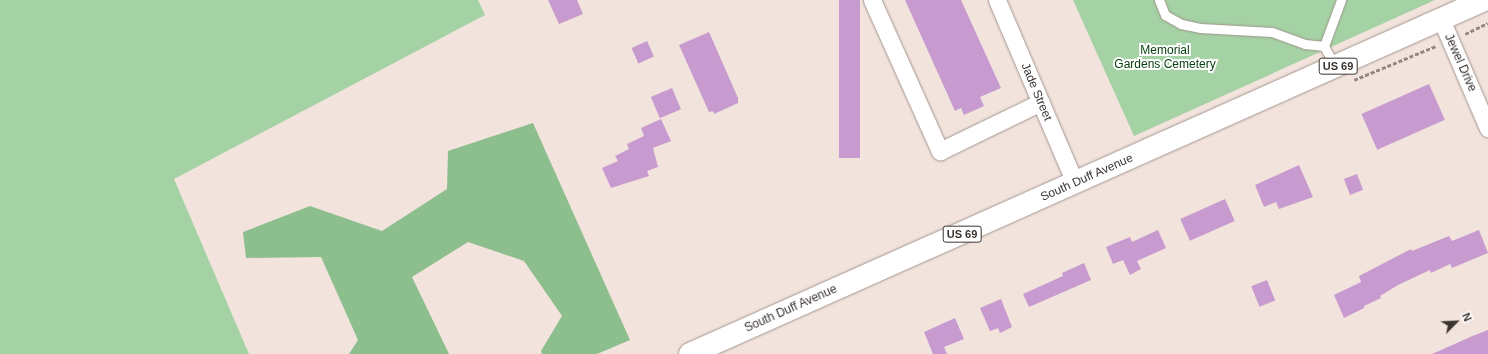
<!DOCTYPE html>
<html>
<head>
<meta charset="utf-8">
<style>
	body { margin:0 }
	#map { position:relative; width:1488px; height:354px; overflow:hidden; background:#f2e3dc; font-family:Helvetica,sans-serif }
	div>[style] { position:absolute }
	.green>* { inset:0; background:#a4d2a4 }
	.forest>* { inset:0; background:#8cbf8d }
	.building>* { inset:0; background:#c79bcf; transform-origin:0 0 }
	.path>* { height:2.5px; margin-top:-1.25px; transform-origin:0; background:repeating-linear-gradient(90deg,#938984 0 4px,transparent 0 6px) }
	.roads { filter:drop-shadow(0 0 1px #a3968f) drop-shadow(0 0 1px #a3968f) }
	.service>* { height:9px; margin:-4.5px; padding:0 4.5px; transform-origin:4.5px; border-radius:4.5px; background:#fff }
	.minor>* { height:17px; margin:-8.5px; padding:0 8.5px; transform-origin:8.5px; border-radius:8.5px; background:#fff }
	.primary>* { height:22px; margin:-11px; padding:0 11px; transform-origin:11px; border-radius:11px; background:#fff }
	span { translate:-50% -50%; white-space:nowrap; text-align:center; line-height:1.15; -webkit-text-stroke:4px #fff; paint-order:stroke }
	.shield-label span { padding:1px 3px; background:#fff; border:1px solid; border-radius:3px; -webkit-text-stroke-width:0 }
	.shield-label { font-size:11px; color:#3a3431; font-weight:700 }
	.park-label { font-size:12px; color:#084011 }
	.street-label { font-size:12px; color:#3a3431 }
	.north { position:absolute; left:1436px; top:302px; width:40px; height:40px; -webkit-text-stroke:3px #fff; paint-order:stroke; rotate:66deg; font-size:11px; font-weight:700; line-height:16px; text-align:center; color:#3a3431 }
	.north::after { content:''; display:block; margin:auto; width:14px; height:18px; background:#3a3431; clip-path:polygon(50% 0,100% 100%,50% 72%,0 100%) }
</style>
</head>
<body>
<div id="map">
	<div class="green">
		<div style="clip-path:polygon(0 0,478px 0,485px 15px,174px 179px,249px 354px,0 354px)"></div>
		<div style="clip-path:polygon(1073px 0,1435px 0,1134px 136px)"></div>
	</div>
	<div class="forest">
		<div style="clip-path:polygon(533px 123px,630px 340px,597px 354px,542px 354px,541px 351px,562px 316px,524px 261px,468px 242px,412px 277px,449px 354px,349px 354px,358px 340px,321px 257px,246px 258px,243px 232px,310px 206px,382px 231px,447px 189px,448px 151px)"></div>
	</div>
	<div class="building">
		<div style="clip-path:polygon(548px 0,577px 0,583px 14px,559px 24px)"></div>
		<div style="left:839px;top:0;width:21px;height:158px"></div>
		<div style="clip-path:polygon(905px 0,961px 0,1001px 88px,980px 97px,984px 106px,964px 115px,961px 108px,955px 111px)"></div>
		<div style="clip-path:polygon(709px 32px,738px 98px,738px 103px,714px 114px,713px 111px,709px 112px,679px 45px)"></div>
		<div style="left:647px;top:41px;width:17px;height:17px;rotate:66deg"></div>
		<div style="left:1429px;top:84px;width:39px;height:74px;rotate:66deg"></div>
		<div style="left:672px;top:88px;width:23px;height:23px;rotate:67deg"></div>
		<div style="clip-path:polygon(661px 119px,671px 141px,653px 148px,658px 167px,647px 171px,649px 176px,611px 188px,602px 168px,618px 161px,615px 156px,629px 149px,627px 144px,644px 136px,641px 128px)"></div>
		<div style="clip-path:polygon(1299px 165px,1313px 197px,1279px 209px,1276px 202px,1264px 207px,1255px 185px)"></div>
		<div style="left:1357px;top:174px;width:17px;height:14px;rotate:69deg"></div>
		<div style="left:1225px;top:199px;width:24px;height:49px;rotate:66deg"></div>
		<div style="clip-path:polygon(1158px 230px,1166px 248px,1137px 261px,1141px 269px,1130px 275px,1123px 260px,1113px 264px,1106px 247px,1130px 237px,1132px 242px)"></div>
		<div style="clip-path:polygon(1479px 230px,1488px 253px,1452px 268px,1450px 264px,1431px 273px,1430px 270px,1398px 285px,1380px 296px,1381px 298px,1364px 306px,1364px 308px,1344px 318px,1334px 295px,1361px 282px,1359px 276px,1411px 249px,1412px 251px,1449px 236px,1452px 241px)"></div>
		<div style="clip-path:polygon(1084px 263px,1091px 280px,1029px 307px,1023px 294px,1063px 276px,1062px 273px)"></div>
		<div style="left:1267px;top:280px;width:22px;height:17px;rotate:68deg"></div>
		<div style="clip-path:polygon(1001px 299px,1012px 327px,1000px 333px,998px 328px,990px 331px,980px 308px)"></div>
		<div style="clip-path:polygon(955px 318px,964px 339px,944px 347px,947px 354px,933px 354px,924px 332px)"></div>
		<div style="clip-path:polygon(1488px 330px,1488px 354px,1432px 354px,1475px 335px)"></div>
	</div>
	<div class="path">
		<div style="left:1465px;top:34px;width:25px;rotate:-26deg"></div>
		<div style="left:1354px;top:80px;width:89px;rotate:-22.5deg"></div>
	</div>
	<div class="roads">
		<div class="service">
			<div style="left:1159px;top:0;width:16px;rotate:68deg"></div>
			<div style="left:1165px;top:15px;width:18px;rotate:29deg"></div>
			<div style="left:1181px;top:24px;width:19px;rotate:12deg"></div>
			<div style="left:1200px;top:28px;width:72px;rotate:3.2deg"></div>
			<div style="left:1272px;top:32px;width:35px;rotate:20deg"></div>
			<div style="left:1305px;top:44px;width:19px;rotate:6deg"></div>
			<div style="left:1324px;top:46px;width:24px;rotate:62deg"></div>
			<div style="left:1324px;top:46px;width:49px;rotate:-69.7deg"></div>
		</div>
		<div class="minor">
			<div style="left:872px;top:0;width:166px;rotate:65.8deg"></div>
			<div style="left:940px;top:151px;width:112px;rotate:-25.9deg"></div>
			<div style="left:997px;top:0;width:199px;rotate:66.9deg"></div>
			<div style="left:1441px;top:19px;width:119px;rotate:66.7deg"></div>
		</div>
		<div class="primary">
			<div style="left:690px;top:354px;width:869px;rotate:-24.03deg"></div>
		</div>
	</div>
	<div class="shield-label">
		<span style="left:1338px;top:66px">US 69</span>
		<span style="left:962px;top:234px">US 69</span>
	</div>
	<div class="park-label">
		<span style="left:1165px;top:58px">Memorial<br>Gardens Cemetery</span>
	</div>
	<div class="street-label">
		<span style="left:1460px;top:63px;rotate:66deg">Jewel Drive</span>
		<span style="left:1036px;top:92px;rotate:67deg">Jade Street</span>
		<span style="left:1087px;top:178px;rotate:-24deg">South Duff Avenue</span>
		<span style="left:791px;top:309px;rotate:-24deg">South Duff Avenue</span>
	</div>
	<div class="north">N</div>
</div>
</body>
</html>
